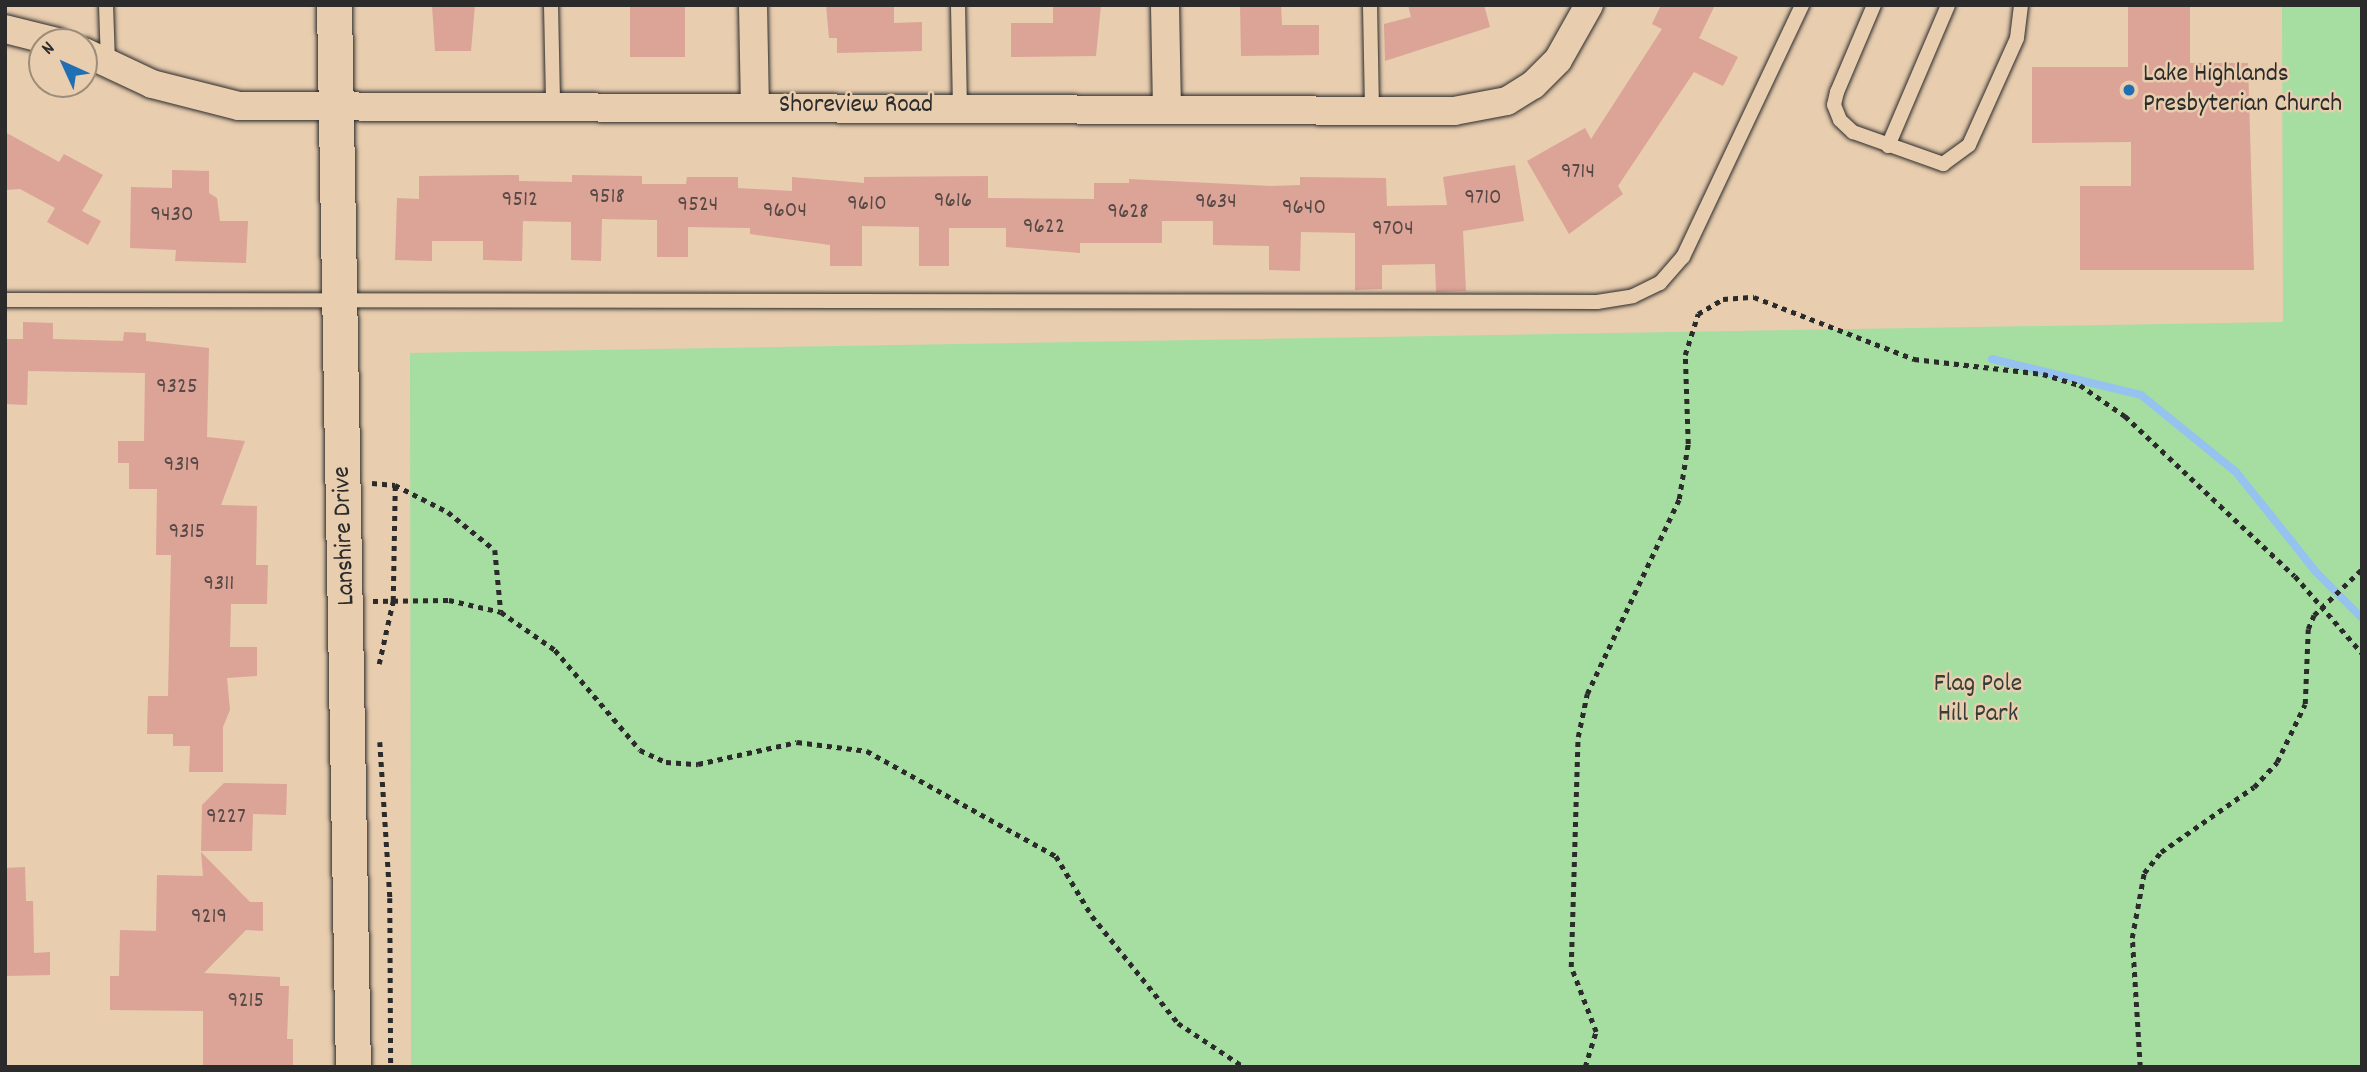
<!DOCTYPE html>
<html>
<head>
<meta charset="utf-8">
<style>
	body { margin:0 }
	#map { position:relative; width:2367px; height:1072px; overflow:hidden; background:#e8cdaf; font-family:Dekko,sans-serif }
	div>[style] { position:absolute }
	.green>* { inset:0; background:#a6dda1 }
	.stream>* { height:8px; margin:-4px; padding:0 4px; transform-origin:4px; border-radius:4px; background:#96c2f0 }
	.building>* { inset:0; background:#dca397; transform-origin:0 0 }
	.path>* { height:4.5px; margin-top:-2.25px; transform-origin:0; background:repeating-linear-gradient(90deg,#2b2b2b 0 5px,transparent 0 10px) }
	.roads { filter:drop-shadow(0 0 2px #2b2b2b) drop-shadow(0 0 2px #2b2b2b) }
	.service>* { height:14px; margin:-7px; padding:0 7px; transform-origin:7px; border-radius:7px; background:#e8cdaf }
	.minor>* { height:28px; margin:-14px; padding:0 14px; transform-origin:14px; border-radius:14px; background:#e8cdaf }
	.tertiary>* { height:35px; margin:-17.5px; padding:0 17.5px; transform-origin:17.5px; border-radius:17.5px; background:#e8cdaf }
	.dots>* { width:19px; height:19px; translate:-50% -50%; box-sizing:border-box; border:4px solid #e8cdaf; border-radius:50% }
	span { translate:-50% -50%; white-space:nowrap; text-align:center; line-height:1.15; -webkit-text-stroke:5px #e8cdaf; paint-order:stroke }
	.number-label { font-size:23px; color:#574946 }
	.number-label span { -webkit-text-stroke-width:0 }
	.poi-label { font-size:26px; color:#2b2b2b }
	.left { translate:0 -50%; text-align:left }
	.street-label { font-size:26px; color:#2b2b2b }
	.park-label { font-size:26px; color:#373d37 }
	.frame { position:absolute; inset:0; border:7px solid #2b2b2b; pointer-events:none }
	.north { position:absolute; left:28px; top:28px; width:70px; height:70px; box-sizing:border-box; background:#e8cdaf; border:2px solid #9c8c7a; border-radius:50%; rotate:315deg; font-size:19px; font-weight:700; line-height:28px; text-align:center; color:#2b2b2b }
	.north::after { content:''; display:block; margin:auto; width:24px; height:32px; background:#1f6fb2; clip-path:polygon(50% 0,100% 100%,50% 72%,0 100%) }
</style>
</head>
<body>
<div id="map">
	<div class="green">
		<div style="clip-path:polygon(2282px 5px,2362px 5px,2362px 1067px,411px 1067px,410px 353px,2283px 322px)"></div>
	</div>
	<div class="stream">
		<div style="left:1992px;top:359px;width:153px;rotate:13.6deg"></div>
		<div style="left:2141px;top:395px;width:122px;rotate:39deg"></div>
		<div style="left:2236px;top:472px;width:128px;rotate:51.3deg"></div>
		<div style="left:2316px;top:572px;width:65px;rotate:45deg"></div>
	</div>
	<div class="building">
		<div style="clip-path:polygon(432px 5px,475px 5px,471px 51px,435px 51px)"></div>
		<div style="left:630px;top:5px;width:55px;height:52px"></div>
		<div style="clip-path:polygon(826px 5px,894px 5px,894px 23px,922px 22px,922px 51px,837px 53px,837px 38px,829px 38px)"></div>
		<div style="clip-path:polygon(1053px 5px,1101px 5px,1096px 56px,1011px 57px,1011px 23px,1053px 23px)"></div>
		<div style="clip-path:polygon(1240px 5px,1281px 5px,1282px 25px,1319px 25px,1319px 55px,1241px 56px)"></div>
		<div style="clip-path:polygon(1408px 5px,1484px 5px,1490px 27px,1385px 61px,1384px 24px,1411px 17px)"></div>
		<div style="clip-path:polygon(1661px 5px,1715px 5px,1699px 38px,1738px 57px,1723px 86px,1694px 72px,1618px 186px,1623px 194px,1569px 234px,1527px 161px,1585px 128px,1591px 139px,1662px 29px,1652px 24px)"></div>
		<div style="clip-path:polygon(2128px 5px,2190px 5px,2190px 63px,2248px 63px,2254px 270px,2080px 270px,2080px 186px,2131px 186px,2131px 142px,2032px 143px,2032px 67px,2128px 67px)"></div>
		<div style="clip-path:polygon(5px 132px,59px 162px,64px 154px,103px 175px,82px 211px,101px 221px,88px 245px,47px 222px,55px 208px,20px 189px,5px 190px)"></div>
		<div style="clip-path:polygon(1515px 165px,1524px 221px,1463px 231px,1466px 291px,1436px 292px,1435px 264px,1382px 265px,1382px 289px,1355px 290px,1355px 233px,1301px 232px,1300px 271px,1269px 270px,1269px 246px,1213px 245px,1213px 221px,1162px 221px,1162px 243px,1080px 243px,1080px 253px,1006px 247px,1006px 228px,949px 228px,949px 266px,919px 266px,919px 227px,862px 226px,862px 266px,830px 266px,830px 245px,750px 234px,750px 228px,688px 227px,688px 257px,657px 257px,657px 220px,602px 219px,601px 261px,571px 260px,571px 222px,523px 221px,522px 261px,483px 260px,483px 241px,432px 241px,432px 261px,395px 260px,397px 198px,419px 199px,419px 176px,519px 175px,519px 181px,572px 182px,572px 175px,642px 176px,642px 184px,686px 184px,687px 177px,738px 177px,738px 188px,792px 191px,792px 177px,864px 183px,864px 177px,988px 176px,988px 198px,1094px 199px,1094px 183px,1129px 183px,1129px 179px,1271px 186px,1300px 185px,1300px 177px,1386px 178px,1387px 206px,1447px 205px,1443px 177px)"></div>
		<div style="clip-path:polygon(172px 170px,209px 171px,209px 193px,217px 198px,220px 221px,248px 221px,246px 263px,175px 261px,176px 250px,130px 248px,131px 187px,172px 188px)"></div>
		<div style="clip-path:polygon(23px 322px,53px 323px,53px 339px,123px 341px,124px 332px,146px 333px,146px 341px,209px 348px,207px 437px,245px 441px,221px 505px,257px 506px,256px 565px,268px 565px,267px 604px,231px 604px,230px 647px,257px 647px,257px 676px,227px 678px,230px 710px,223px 727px,223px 772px,189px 772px,190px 746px,173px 746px,173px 734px,147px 734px,148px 696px,168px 696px,171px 555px,156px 555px,157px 489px,129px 489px,129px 463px,118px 463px,118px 441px,144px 441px,145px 373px,28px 371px,27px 405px,5px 404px,5px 339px,23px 339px)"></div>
		<div style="clip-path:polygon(224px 783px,287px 784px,286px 815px,253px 814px,252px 851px,201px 851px,202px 805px)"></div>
		<div style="clip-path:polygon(201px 852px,250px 902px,263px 902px,263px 931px,246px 930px,204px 973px,280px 977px,280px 986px,289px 986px,287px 1039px,293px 1039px,293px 1067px,203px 1067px,203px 1011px,110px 1010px,110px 976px,119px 976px,120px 930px,156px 931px,157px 875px,203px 876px)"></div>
		<div style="clip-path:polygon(25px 867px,26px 901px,33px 901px,34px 953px,50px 952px,50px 975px,5px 976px,5px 868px)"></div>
	</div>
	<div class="path">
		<div style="left:372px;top:483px;width:23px;rotate:5deg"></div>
		<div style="left:395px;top:485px;width:59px;rotate:27deg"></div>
		<div style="left:448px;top:512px;width:60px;rotate:39deg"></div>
		<div style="left:495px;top:550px;width:62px;rotate:84.5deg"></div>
		<div style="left:373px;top:601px;width:76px;rotate:-0.8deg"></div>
		<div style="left:449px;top:600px;width:53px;rotate:13deg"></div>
		<div style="left:501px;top:612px;width:66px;rotate:35.1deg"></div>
		<div style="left:555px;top:650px;width:131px;rotate:49.6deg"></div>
		<div style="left:640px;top:750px;width:29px;rotate:25deg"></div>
		<div style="left:666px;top:762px;width:32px;rotate:4deg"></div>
		<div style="left:698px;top:764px;width:101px;rotate:-12.5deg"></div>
		<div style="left:797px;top:742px;width:71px;rotate:7.3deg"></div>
		<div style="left:867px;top:751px;width:216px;rotate:29.1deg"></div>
		<div style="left:1056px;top:856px;width:70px;rotate:59deg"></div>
		<div style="left:1092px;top:916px;width:137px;rotate:51.2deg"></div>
		<div style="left:1178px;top:1023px;width:79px;rotate:33.7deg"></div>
		<div style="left:379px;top:664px;width:65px;rotate:-77.5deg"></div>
		<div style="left:393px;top:601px;width:116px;rotate:-89deg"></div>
		<div style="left:380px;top:742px;width:156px;rotate:86.3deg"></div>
		<div style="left:390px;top:898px;width:169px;rotate:89.7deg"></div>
		<div style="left:1585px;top:1067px;width:37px;rotate:-73deg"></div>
		<div style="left:1596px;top:1032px;width:70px;rotate:-111deg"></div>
		<div style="left:1571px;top:967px;width:230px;rotate:-88.3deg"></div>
		<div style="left:1578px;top:737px;width:44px;rotate:-78.2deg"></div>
		<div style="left:1587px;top:694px;width:216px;rotate:-64.7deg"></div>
		<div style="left:1679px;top:499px;width:56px;rotate:-80.7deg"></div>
		<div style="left:1688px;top:444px;width:89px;rotate:-91.9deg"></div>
		<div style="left:1685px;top:355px;width:43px;rotate:-72.4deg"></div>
		<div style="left:1698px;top:314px;width:29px;rotate:-31deg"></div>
		<div style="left:1723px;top:299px;width:31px;rotate:-4deg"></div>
		<div style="left:1754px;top:297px;width:172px;rotate:21.2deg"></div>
		<div style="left:1914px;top:359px;width:130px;rotate:6.6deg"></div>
		<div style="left:2043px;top:374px;width:39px;rotate:17deg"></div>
		<div style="left:2080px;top:385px;width:55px;rotate:34.6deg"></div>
		<div style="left:2125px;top:416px;width:233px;rotate:43.3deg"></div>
		<div style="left:2295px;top:576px;width:102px;rotate:49deg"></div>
		<div style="left:2140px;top:1067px;width:129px;rotate:-93.5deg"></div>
		<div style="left:2132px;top:938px;width:66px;rotate:-79.5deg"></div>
		<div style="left:2144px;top:873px;width:27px;rotate:-51deg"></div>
		<div style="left:2161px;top:852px;width:113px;rotate:-35deg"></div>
		<div style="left:2254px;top:787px;width:34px;rotate:-47deg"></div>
		<div style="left:2277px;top:762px;width:64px;rotate:-64.2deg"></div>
		<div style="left:2305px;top:704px;width:75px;rotate:-87.7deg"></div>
		<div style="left:2308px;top:629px;width:15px;rotate:-67deg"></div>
		<div style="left:2314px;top:615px;width:66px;rotate:-43.8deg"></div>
	</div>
	<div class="roads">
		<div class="service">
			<div style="left:106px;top:5px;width:58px;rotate:88deg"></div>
			<div style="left:551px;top:5px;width:98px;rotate:88.8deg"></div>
			<div style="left:958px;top:5px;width:102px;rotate:88.9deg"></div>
			<div style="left:1370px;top:5px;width:105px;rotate:88.9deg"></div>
			<div style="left:1874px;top:5px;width:95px;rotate:113deg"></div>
			<div style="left:1837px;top:92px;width:13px;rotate:103deg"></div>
			<div style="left:1834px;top:105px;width:16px;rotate:68deg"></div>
			<div style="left:1840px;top:120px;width:18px;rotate:43deg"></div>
			<div style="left:1853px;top:132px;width:96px;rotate:19.6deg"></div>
			<div style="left:1943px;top:164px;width:32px;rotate:-36deg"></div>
			<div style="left:1969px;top:145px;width:117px;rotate:-65.8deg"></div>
			<div style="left:2017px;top:38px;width:33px;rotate:-83deg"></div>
			<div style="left:1888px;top:146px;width:153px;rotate:-66.9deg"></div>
			<div style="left:5px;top:300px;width:1592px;rotate:0.07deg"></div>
			<div style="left:1597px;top:302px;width:36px;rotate:-9deg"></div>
			<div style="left:1633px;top:296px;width:30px;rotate:-26deg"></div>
			<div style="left:1660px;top:283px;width:35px;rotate:-49deg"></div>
			<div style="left:1683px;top:257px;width:279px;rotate:-64.7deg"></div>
		</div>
		<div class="minor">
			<div style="left:753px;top:5px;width:101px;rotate:88.9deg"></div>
			<div style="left:1165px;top:5px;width:101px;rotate:88.9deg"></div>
			<div style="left:5px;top:29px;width:54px;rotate:14deg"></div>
			<div style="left:84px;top:52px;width:75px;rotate:25.2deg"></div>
			<div style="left:152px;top:84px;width:90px;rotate:14.2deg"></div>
			<div style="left:239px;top:106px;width:1215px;rotate:0.24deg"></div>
			<div style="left:1454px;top:111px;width:54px;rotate:-10.7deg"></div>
			<div style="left:1507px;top:101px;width:31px;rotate:-32deg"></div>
			<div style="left:1533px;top:85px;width:35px;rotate:-45deg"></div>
			<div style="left:1558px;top:60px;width:63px;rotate:-60.6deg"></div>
		</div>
		<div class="tertiary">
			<div style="left:334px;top:5px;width:1062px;rotate:88.98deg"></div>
		</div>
	</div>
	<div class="dots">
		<div style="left:2129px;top:90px;background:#1f6fb2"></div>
	</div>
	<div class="number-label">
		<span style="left:1578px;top:173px">9714</span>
		<span style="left:607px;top:198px">9518</span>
		<span style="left:1483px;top:199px">9710</span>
		<span style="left:520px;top:201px">9512</span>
		<span style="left:953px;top:202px">9616</span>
		<span style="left:1216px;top:203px">9634</span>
		<span style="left:867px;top:205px">9610</span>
		<span style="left:698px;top:206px">9524</span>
		<span style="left:1304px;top:209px">9640</span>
		<span style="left:785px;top:212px">9604</span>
		<span style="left:1128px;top:213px">9628</span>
		<span style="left:172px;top:216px">9430</span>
		<span style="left:1044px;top:228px">9622</span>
		<span style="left:1393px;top:230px">9704</span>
		<span style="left:177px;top:388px">9325</span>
		<span style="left:182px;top:466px">9319</span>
		<span style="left:187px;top:533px">9315</span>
		<span style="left:219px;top:585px">9311</span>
		<span style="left:226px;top:818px">9227</span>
		<span style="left:209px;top:918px">9219</span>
		<span style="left:246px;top:1002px">9215</span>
	</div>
	<div class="poi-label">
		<span class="left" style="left:2143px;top:90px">Lake Highlands<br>Presbyterian Church</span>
	</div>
	<div class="street-label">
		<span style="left:856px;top:106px">Shoreview Road</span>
		<span style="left:345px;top:536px;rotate:-92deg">Lanshire Drive</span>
	</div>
	<div class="park-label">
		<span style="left:1978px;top:700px">Flag Pole<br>Hill Park</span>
	</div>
	<div class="frame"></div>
	<div class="north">N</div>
</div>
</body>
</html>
